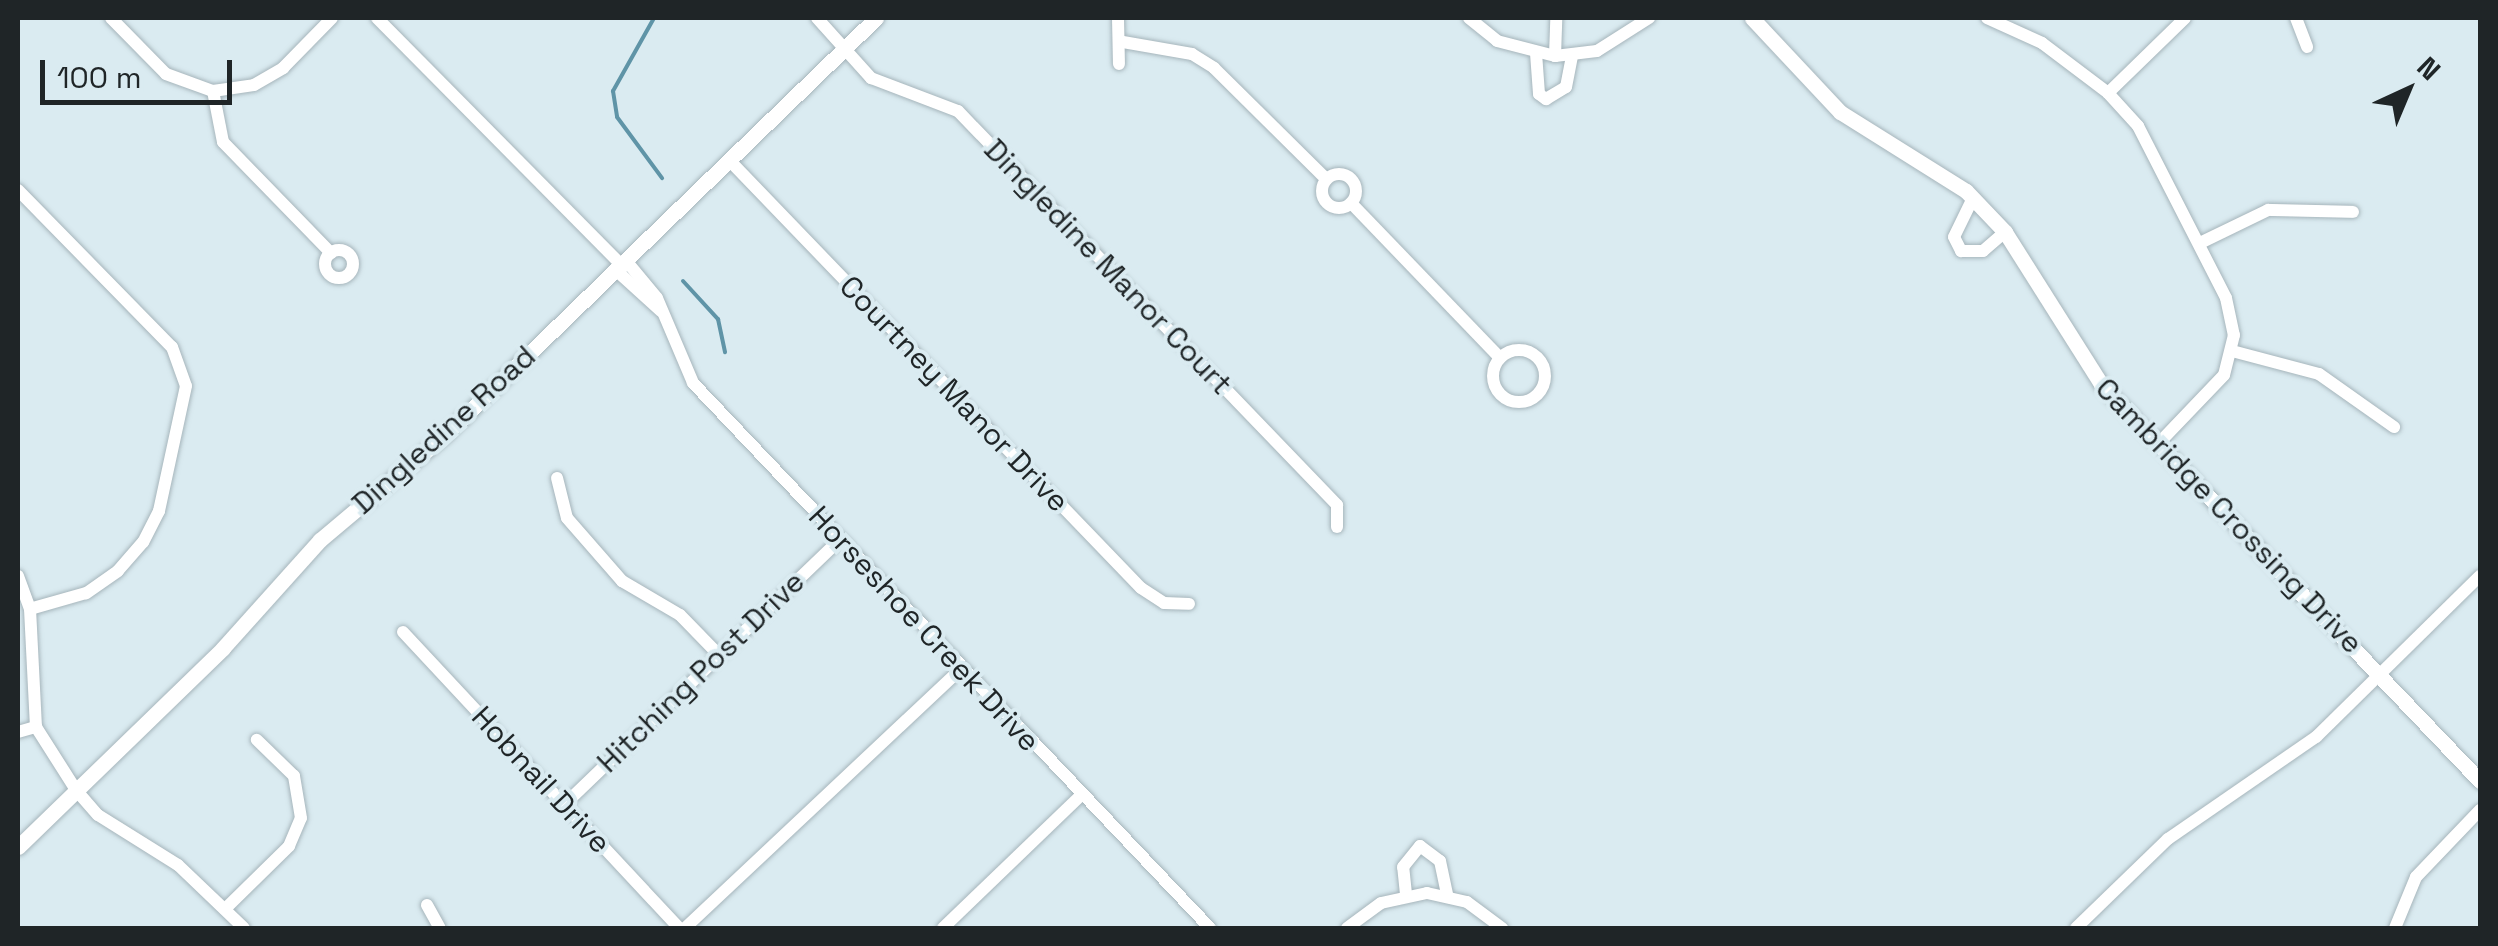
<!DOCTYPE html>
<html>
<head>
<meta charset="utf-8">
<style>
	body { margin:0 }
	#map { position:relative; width:2498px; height:946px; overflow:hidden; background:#daebf1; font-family:"Space Grotesk",sans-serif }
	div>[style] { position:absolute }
	.stream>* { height:4px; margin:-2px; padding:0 2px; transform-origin:2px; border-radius:2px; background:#5f94a7 }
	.roads { filter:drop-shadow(0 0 2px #a6b5bb) drop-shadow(0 0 2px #a6b5bb) }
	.minor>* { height:12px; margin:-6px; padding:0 6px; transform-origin:6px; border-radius:6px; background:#fff }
	.minor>.ring { margin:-6px; padding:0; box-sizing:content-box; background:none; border:12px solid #fff; border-radius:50% }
	.tertiary>* { height:15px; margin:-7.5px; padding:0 7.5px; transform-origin:7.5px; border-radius:7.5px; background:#fff }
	span { translate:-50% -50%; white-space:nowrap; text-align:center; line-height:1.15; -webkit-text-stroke:8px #daebf1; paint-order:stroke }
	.street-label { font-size:30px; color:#1f2527 }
	.frame { position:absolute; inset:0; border:20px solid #1f2527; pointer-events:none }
	.north { position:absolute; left:2358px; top:40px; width:100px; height:100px; -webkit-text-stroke:8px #daebf1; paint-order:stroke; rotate:44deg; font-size:28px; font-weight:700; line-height:40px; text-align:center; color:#1f2527 }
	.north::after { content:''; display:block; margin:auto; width:35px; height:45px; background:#1f2527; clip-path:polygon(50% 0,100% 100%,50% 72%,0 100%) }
	.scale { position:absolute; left:40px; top:60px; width:192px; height:45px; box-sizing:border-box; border:5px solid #1f2527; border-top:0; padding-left:12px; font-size:30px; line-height:35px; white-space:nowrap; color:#1f2527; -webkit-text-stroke:8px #daebf1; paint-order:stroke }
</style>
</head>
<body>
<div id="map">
	<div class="stream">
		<div style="left:654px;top:18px;width:84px;rotate:119.3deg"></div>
		<div style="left:613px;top:91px;width:26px;rotate:81deg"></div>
		<div style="left:617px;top:117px;width:76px;rotate:53.6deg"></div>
		<div style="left:683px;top:281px;width:52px;rotate:47.4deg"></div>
		<div style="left:718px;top:319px;width:34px;rotate:78deg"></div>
	</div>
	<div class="roads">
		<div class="minor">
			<div style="left:111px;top:18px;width:78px;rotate:45.5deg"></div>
			<div style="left:166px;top:74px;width:50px;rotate:19.9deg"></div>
			<div style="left:213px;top:91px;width:41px;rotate:-8.3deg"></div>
			<div style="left:254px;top:85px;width:34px;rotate:-30deg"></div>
			<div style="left:283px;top:68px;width:70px;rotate:-45.6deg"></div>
			<div style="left:377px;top:18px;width:350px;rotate:45.3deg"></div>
			<div style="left:817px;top:18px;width:81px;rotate:48deg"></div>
			<div style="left:871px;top:78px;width:93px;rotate:20.8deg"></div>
			<div style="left:958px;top:111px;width:547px;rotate:46.11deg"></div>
			<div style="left:1337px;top:505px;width:22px;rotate:90deg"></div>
			<div style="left:1118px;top:18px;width:46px;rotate:88.8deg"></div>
			<div style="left:1469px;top:18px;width:36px;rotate:39deg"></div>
			<div style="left:1497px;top:41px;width:60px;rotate:14.5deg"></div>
			<div style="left:1555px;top:56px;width:42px;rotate:-6.8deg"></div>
			<div style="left:1597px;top:51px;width:62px;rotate:-32.4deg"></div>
			<div style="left:1987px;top:18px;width:60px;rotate:24.4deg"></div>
			<div style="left:2042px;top:43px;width:83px;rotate:37.1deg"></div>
			<div style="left:2108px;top:93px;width:45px;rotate:47.7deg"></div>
			<div style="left:2138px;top:126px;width:193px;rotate:62.9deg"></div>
			<div style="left:2226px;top:298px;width:38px;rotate:78deg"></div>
			<div style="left:2234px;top:335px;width:41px;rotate:104deg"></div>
			<div style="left:2224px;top:375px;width:95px;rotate:133.7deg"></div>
			<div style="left:2296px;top:18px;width:31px;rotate:69deg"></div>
			<div style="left:1123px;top:42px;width:70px;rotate:9.9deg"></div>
			<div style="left:1192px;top:54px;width:26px;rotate:32deg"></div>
			<div style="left:1214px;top:68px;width:158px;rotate:44.7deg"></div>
			<div style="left:1536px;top:53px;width:41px;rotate:85.8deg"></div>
			<div style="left:1539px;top:94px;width:9px;rotate:36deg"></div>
			<div style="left:1546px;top:99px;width:23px;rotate:-31deg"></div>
			<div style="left:1566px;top:87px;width:33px;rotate:-79deg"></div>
			<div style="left:1555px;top:56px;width:38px;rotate:-88deg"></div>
			<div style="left:213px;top:91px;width:52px;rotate:78.9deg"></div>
			<div style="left:223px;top:142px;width:155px;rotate:45.8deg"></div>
			<div style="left:2108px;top:93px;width:107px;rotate:-44.2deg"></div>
			<div style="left:731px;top:162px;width:591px;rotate:46.1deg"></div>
			<div style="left:1141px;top:588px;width:27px;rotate:33deg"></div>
			<div style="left:1164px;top:603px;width:25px;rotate:2deg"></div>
			<div class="ring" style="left:1322px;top:174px;width:22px;height:22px"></div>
			<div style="left:18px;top:190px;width:220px;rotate:45.6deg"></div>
			<div style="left:172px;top:347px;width:41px;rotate:70.3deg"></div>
			<div style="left:186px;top:386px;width:128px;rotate:102.2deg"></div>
			<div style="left:159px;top:511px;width:35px;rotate:117deg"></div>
			<div style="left:143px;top:542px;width:38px;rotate:131deg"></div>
			<div style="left:118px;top:571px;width:39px;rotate:145deg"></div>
			<div style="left:86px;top:593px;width:58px;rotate:164.1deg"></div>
			<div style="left:1973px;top:198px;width:43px;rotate:116deg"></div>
			<div style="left:1954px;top:237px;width:16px;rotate:63deg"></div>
			<div style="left:1961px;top:251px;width:22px"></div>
			<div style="left:1983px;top:251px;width:29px;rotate:-41deg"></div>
			<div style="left:1351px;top:203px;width:215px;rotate:46.1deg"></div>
			<div style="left:2200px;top:243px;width:76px;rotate:-25.9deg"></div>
			<div style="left:2268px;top:210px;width:85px;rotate:1.3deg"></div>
			<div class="ring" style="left:325px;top:250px;width:16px;height:16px"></div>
			<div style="left:628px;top:263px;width:45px;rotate:50.4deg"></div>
			<div style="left:657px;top:298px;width:92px;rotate:67deg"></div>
			<div style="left:693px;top:383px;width:751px;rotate:46.51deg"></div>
			<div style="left:618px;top:272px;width:58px;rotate:42.2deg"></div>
			<div class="ring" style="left:1493px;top:350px;width:40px;height:40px"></div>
			<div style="left:2232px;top:351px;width:90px;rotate:14.8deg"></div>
			<div style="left:2319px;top:374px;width:92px;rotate:35.2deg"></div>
			<div style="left:557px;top:478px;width:41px;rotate:76deg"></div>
			<div style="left:567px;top:518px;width:84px;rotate:48.9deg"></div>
			<div style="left:622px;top:581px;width:67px;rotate:30.4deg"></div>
			<div style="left:680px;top:615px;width:52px;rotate:45.8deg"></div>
			<div style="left:18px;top:576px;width:35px;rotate:70deg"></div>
			<div style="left:30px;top:609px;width:118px;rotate:87.1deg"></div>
			<div style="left:36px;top:727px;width:75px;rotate:57.6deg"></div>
			<div style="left:76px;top:790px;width:33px;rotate:49deg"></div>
			<div style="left:98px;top:815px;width:94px;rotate:32deg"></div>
			<div style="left:178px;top:865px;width:91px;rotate:43.7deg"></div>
			<div style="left:403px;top:632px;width:405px;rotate:47deg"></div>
			<div style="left:18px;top:732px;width:19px;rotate:-16deg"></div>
			<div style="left:564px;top:805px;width:382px;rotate:-43.9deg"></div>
			<div style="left:1406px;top:894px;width:27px;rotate:-96deg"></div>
			<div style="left:1403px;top:867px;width:27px;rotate:-51deg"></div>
			<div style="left:1420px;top:846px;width:25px;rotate:37deg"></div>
			<div style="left:1440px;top:861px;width:35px;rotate:78deg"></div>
			<div style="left:427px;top:905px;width:26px;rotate:61deg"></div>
			<div style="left:225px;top:909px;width:90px;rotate:-44.5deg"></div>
			<div style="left:289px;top:846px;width:30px;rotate:-67deg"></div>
			<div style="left:301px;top:818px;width:43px;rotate:-99.5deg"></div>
			<div style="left:294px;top:776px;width:52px;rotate:-135.8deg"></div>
			<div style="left:685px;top:928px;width:377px;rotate:-43.2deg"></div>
			<div style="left:943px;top:928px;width:192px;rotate:-43.9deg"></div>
			<div style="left:1347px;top:928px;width:42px;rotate:-36.3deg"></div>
			<div style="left:1381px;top:903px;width:47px;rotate:-12.3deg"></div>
			<div style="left:1427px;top:893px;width:41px;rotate:12.7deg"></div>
			<div style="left:1467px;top:902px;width:44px;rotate:36.6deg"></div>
			<div style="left:2076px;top:928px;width:128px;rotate:-44.1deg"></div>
			<div style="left:2168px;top:839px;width:180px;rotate:-34.6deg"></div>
			<div style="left:2316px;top:737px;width:230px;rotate:-44.5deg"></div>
			<div style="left:2395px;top:928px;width:55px;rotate:-67.6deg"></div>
			<div style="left:2416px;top:877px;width:93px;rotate:-46.3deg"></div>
		</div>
		<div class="tertiary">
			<div style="left:1752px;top:18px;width:129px;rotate:46.9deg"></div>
			<div style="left:1840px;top:112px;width:149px;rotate:32.1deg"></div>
			<div style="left:1966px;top:191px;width:57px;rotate:46.4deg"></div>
			<div style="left:2005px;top:232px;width:180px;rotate:57.7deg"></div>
			<div style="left:2101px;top:384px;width:549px;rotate:46.33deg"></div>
			<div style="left:18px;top:847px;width:286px;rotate:-44.1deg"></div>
			<div style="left:223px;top:648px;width:145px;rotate:-48.1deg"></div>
			<div style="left:320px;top:540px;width:166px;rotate:-40.1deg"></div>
			<div style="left:447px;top:433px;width:597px;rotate:-44.05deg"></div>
		</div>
	</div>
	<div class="street-label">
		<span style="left:1108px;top:267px;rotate:46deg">Dingledine Manor Court</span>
		<span style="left:954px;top:394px;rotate:46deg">Courtney Manor Drive</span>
		<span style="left:444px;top:430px;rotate:-42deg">Dingledine Road</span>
		<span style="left:2229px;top:516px;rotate:46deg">Cambridge Crossing Drive</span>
		<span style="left:924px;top:629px;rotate:47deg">Horseshoe Creek Drive</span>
		<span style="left:701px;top:672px;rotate:-44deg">Hitching Post Drive</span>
		<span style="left:541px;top:780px;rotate:47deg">Hobnail Drive</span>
	</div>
	<div class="frame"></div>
	<div class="north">N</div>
	<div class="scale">100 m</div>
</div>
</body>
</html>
